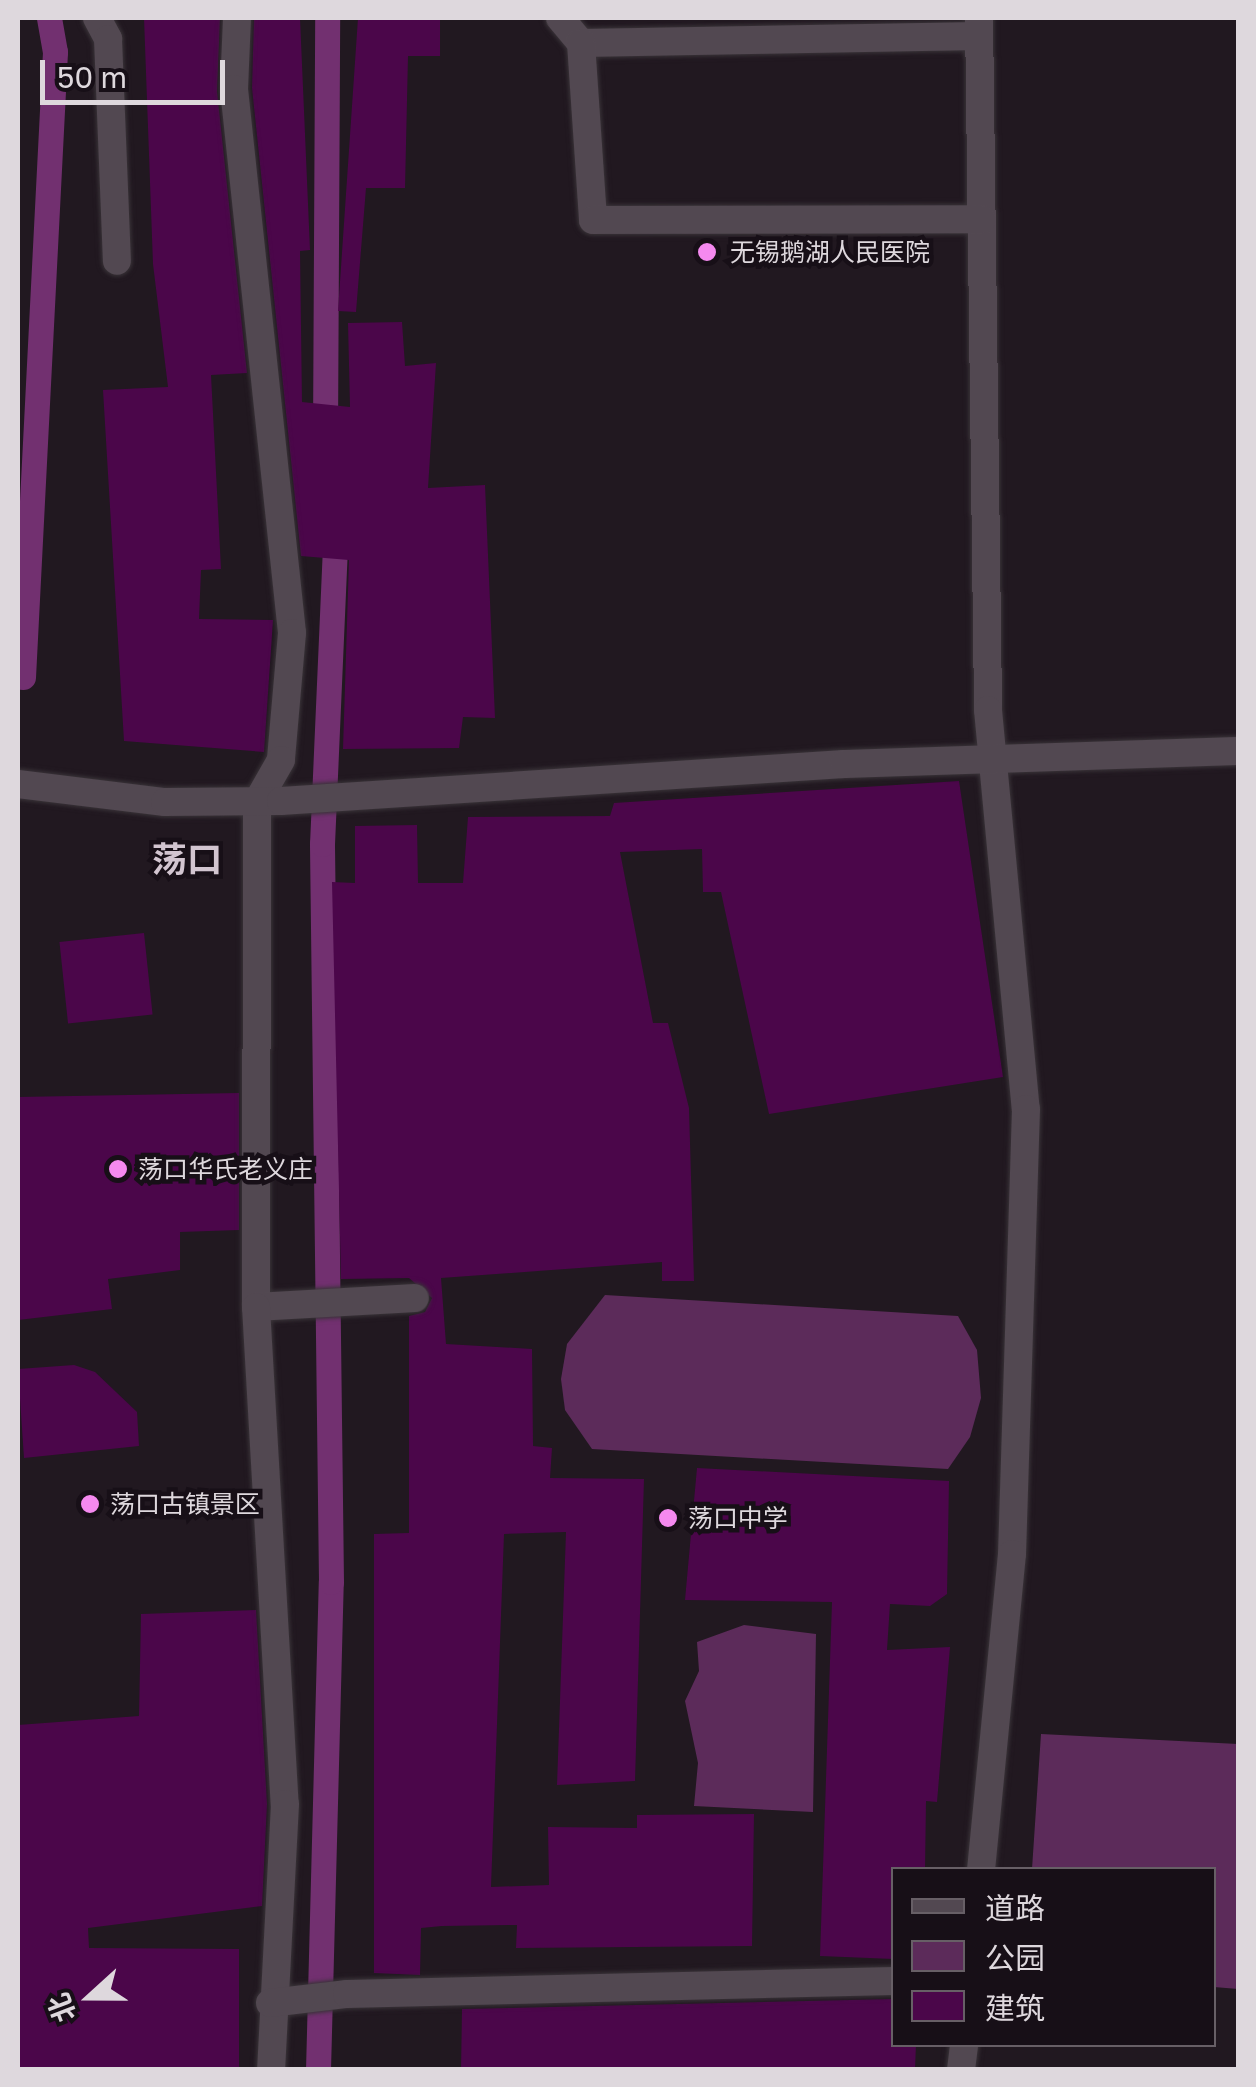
<!DOCTYPE html>
<html>
<head>
<meta charset="utf-8">
<style>
	body { margin:0 }
	#map { position:relative; width:1256px; height:2087px; overflow:hidden; background:#211820; font-family:"Golos Text","Noto Sans SC",sans-serif }
	div>[style] { position:absolute }
	.green>* { inset:0; background:#5c2b5a }
	.canal>* { height:25px; margin:-12.5px; padding:0 12.5px; transform-origin:12.5px; border-radius:12.5px; background:#723070 }
	.building>* { inset:0; background:#4b064a; transform-origin:0 0 }
	.roads { filter:drop-shadow(0 0 2px #393338) drop-shadow(0 0 2px #393338) }
	.minor>* { height:28px; margin:-14px; padding:0 14px; transform-origin:14px; border-radius:14px; background:#524851 }
	.dots>* { width:28px; height:28px; translate:-50% -50%; box-sizing:border-box; border:5px solid #170f17; border-radius:50% }
	span { translate:-50% -50%; white-space:nowrap; text-align:center; line-height:1.15; -webkit-text-stroke:9px #170f17; paint-order:stroke }
	.poi-label { font-size:25px; color:#ded8dd }
	.left { translate:0 -50%; text-align:left }
	.district-label { font-size:35px; color:#d2c5d0; font-weight:700 }
	.frame { position:absolute; inset:0; border:20px solid #ded8dd; pointer-events:none }
	.legend { position:absolute; left:891px; top:1867px; width:325px; height:180px; box-sizing:border-box; background:#170f17; border:2px solid #675f66; margin:0; padding:12px 18px; list-style:none; font-size:30px; color:#ded8dd }
	.legend li { display:flex; align-items:center; gap:20px; height:50px }
	.legend b { width:50px; border:2px solid #675f66 }
	.north { position:absolute; left:40px; top:1947px; width:100px; height:100px; -webkit-text-stroke:8px #170f17; paint-order:stroke; rotate:249deg; font-size:28px; font-weight:700; line-height:40px; text-align:center; color:#ded8dd }
	.north::after { content:''; display:block; margin:auto; width:35px; height:45px; background:#ded8dd; clip-path:polygon(50% 0,100% 100%,50% 72%,0 100%) }
	.scale { position:absolute; left:40px; top:60px; width:185px; height:45px; box-sizing:border-box; border:5px solid #ded8dd; border-top:0; padding-left:12px; font-size:30px; line-height:35px; white-space:nowrap; color:#ded8dd; -webkit-text-stroke:8px #170f17; paint-order:stroke }
</style>
</head>
<body>
<div id="map">
	<div class="green">
		<div style="clip-path:polygon(605px 1295px,958px 1316px,977px 1350px,981px 1398px,970px 1437px,948px 1469px,592px 1449px,565px 1410px,561px 1379px,567px 1344px)"></div>
		<div style="clip-path:polygon(744px 1625px,816px 1634px,813px 1812px,694px 1806px,698px 1763px,685px 1701px,699px 1671px,697px 1642px)"></div>
		<div style="clip-path:polygon(1041px 1734px,1238px 1744px,1238px 1989px,1214px 1987px,1214px 1870px,1032px 1869px)"></div>
	</div>
	<div class="canal">
		<div style="left:325px;top:436px;width:418px;rotate:-89.7deg"></div>
		<div style="left:23px;top:677px;width:626px;rotate:-87.07deg"></div>
		<div style="left:55px;top:52px;width:35px;rotate:-100deg"></div>
		<div style="left:318px;top:2070px;width:488px;rotate:-88.5deg"></div>
		<div style="left:331px;top:1582px;width:738px;rotate:-90.7deg"></div>
		<div style="left:322px;top:844px;width:319px;rotate:-87.5deg"></div>
	</div>
	<div class="building">
		<div style="clip-path:polygon(144px 18px,220px 18px,217px 91px,247px 373px,211px 375px,221px 569px,201px 570px,199px 619px,273px 620px,264px 752px,124px 741px,103px 390px,168px 387px,153px 264px)"></div>
		<div style="clip-path:polygon(254px 18px,300px 18px,310px 250px,300px 251px,302px 402px,350px 407px,348px 323px,402px 322px,405px 366px,436px 363px,428px 488px,485px 485px,495px 718px,463px 717px,459px 748px,343px 749px,349px 560px,301px 556px,252px 88px)"></div>
		<div style="clip-path:polygon(358px 18px,440px 18px,440px 56px,408px 56px,405px 188px,366px 188px,356px 312px,338px 311px)"></div>
		<div style="clip-path:polygon(959px 781px,1003px 1077px,769px 1114px,721px 892px,703px 892px,702px 849px,620px 852px,653px 1023px,668px 1023px,689px 1108px,694px 1281px,662px 1281px,662px 1262px,441px 1278px,446px 1344px,532px 1349px,533px 1446px,552px 1448px,550px 1478px,644px 1479px,635px 1781px,557px 1785px,566px 1532px,504px 1534px,491px 1887px,549px 1885px,548px 1827px,637px 1828px,637px 1815px,754px 1814px,752px 1946px,516px 1948px,517px 1925px,442px 1926px,421px 1928px,420px 1975px,374px 1973px,374px 1534px,409px 1533px,409px 1316px,425px 1312px,432px 1298px,409px 1278px,341px 1279px,332px 882px,355px 883px,355px 826px,417px 825px,418px 883px,463px 883px,468px 817px,610px 816px,614px 803px)"></div>
		<div style="left:144px;top:933px;width:82px;height:85px;rotate:84deg"></div>
		<div style="clip-path:polygon(239px 1093px,239px 1230px,180px 1232px,180px 1270px,108px 1279px,112px 1309px,18px 1320px,18px 1097px)"></div>
		<div style="clip-path:polygon(74px 1365px,95px 1372px,137px 1412px,139px 1446px,24px 1458px,18px 1369px)"></div>
		<div style="clip-path:polygon(697px 1468px,949px 1481px,947px 1594px,930px 1606px,890px 1604px,887px 1650px,950px 1647px,937px 1802px,926px 1801px,925px 1870px,894px 1870px,894px 1959px,820px 1956px,832px 1602px,685px 1600px)"></div>
		<div style="clip-path:polygon(256px 1610px,267px 1804px,262px 1906px,88px 1928px,89px 1948px,239px 1949px,239px 2070px,18px 2070px,18px 1725px,139px 1716px,141px 1614px)"></div>
		<div style="clip-path:polygon(894px 1999px,894px 2044px,916px 2044px,915px 2070px,461px 2070px,462px 2009px)"></div>
	</div>
	<div class="roads">
		<div class="minor">
			<div style="left:97px;top:18px;width:24px;rotate:62deg"></div>
			<div style="left:108px;top:39px;width:222px;rotate:87.7deg"></div>
			<div style="left:237px;top:18px;width:71px;rotate:92.4deg"></div>
			<div style="left:234px;top:89px;width:547px;rotate:83.91deg"></div>
			<div style="left:292px;top:633px;width:127px;rotate:95deg"></div>
			<div style="left:281px;top:760px;width:48px;rotate:119.7deg"></div>
			<div style="left:257px;top:802px;width:505px;rotate:90.11deg"></div>
			<div style="left:256px;top:1307px;width:159px;rotate:-3.2deg"></div>
			<div style="left:560px;top:18px;width:33px;rotate:50deg"></div>
			<div style="left:581px;top:43px;width:398px;rotate:-1deg"></div>
			<div style="left:979px;top:18px;width:692px;rotate:89.25deg"></div>
			<div style="left:988px;top:710px;width:401px;rotate:84.6deg"></div>
			<div style="left:1026px;top:1109px;width:445px;rotate:91.8deg"></div>
			<div style="left:1012px;top:1554px;width:318px;rotate:95.6deg"></div>
			<div style="left:581px;top:43px;width:177px;rotate:86.1deg"></div>
			<div style="left:593px;top:220px;width:389px;rotate:-0.1deg"></div>
			<div style="left:18px;top:784px;width:148px;rotate:7deg"></div>
			<div style="left:165px;top:802px;width:116px;rotate:-0.5deg"></div>
			<div style="left:281px;top:801px;width:564px;rotate:-3.76deg"></div>
			<div style="left:844px;top:764px;width:394px;rotate:-1.9deg"></div>
			<div style="left:256px;top:1307px;width:498px;rotate:86.7deg"></div>
			<div style="left:285px;top:1804px;width:266px;rotate:93deg"></div>
			<div style="left:270px;top:2003px;width:78px;rotate:-6.7deg"></div>
			<div style="left:347px;top:1994px;width:547px;rotate:-1.36deg"></div>
			<div style="left:961px;top:2070px;width:26px;rotate:-83deg"></div>
		</div>
	</div>
	<div class="dots">
		<div style="left:707px;top:252px;background:#f589ef"></div>
		<div style="left:118px;top:1169px;background:#f589ef"></div>
		<div style="left:90px;top:1504px;background:#f589ef"></div>
		<div style="left:668px;top:1518px;background:#f589ef"></div>
	</div>
	<div class="poi-label">
		<span class="left" style="left:730px;top:252px">无锡鹅湖人民医院</span>
		<span class="left" style="left:138px;top:1169px">荡口华氏老义庄</span>
		<span class="left" style="left:110px;top:1504px">荡口古镇景区</span>
		<span class="left" style="left:688px;top:1518px">荡口中学</span>
	</div>
	<div class="district-label">
		<span style="left:187px;top:859px">荡口</span>
	</div>
	<div class="frame"></div>
	<ul class="legend">
	<li><b style="height:12px;background:#524851"></b>道路</li>
	<li><b style="height:28px;background:#5c2b5a"></b>公园</li>
	<li><b style="height:28px;background:#4b064a"></b>建筑</li>
	</ul>
	<div class="north">北</div>
	<div class="scale">50 m</div>
</div>
</body>
</html>
